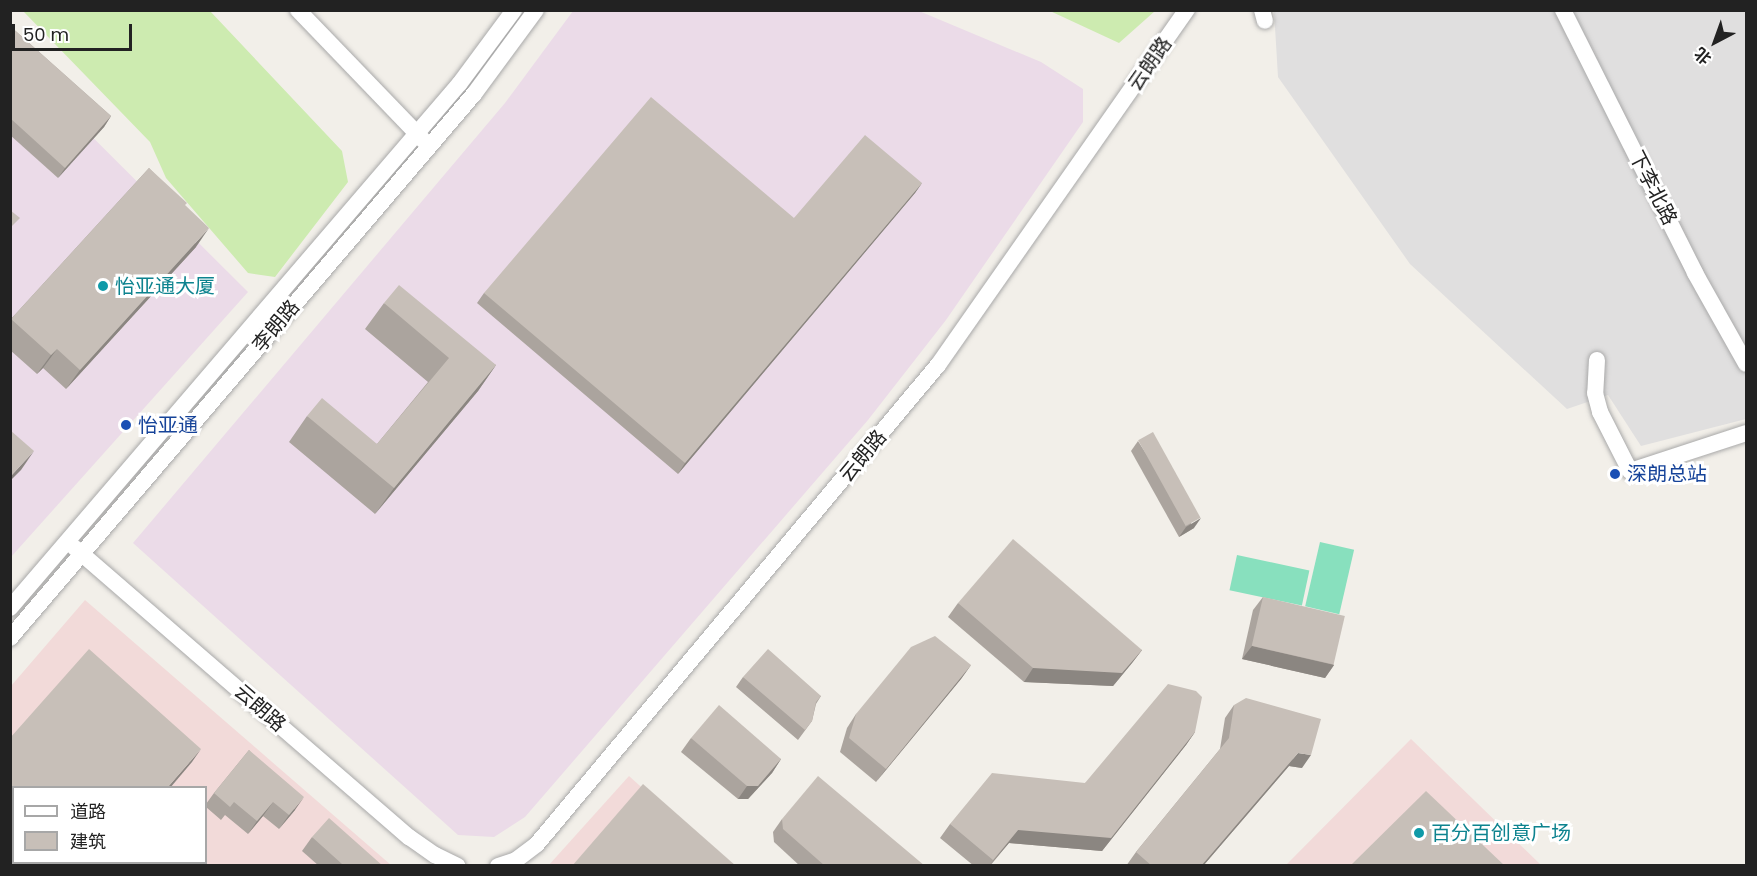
<!DOCTYPE html>
<html>
<head>
<meta charset="utf-8">
<style>
	body { margin:0 }
	#map { position:relative; width:1757px; height:876px; overflow:hidden; background:#f2efe9; font-family:Poppins,"Noto Sans SC",sans-serif }
	div>[style] { position:absolute }
	.residential>* { inset:0; background:#e0dfdf }
	.commercial>* { inset:0; background:#f2dad9 }
	.industrial>* { inset:0; background:#ebdbe8 }
	.grass>* { inset:0; background:#cdebb0 }
	.pitch>* { inset:0; background:#88e0be; transform-origin:0 0 }
	.roads { filter:drop-shadow(0 0 2px #a9a9a9) drop-shadow(0 0 2px #a9a9a9) }
	.minor>* { height:16px; margin:-8px; padding:0 8px; transform-origin:8px; border-radius:8px; background:#fff }
	.wall>* { inset:0; background:#aba49e }
	.shaded-wall>* { inset:0; background:#8b8681 }
	.building>* { inset:0; background:#c7bfb8; transform-origin:0 0 }
	.dots>* { width:16px; height:16px; translate:-50% -50%; box-sizing:border-box; border:3px solid #fff; border-radius:50% }
	span { translate:-50% -50%; white-space:nowrap; text-align:center; line-height:1.15; -webkit-text-stroke:6px #fff; paint-order:stroke }
	.street-label { font-size:20px; color:#222 }
	.culture-label { font-size:20px; color:#0d838f }
	.left { translate:0 -50%; text-align:left }
	.transit-label { font-size:20px; color:#164399 }
	.frame { position:absolute; inset:0; border:12px solid #222; pointer-events:none }
	.legend { position:absolute; left:12px; top:786px; width:195px; height:78px; box-sizing:border-box; background:#fff; border:2px solid #a7a7a7; margin:0; padding:8px 10px; list-style:none; font-size:18px; color:#222 }
	.legend li { display:flex; align-items:center; gap:12px; height:30px }
	.legend b { width:30px; border:2px solid #a7a7a7 }
	.north { position:absolute; left:1685px; top:12px; width:60px; height:60px; -webkit-text-stroke:4px #fff; paint-order:stroke; rotate:221deg; font-size:16px; font-weight:700; line-height:24px; text-align:center; color:#222 }
	.north::after { content:''; display:block; margin:auto; width:21px; height:27px; background:#222; clip-path:polygon(50% 0,100% 100%,50% 72%,0 100%) }
	.scale { position:absolute; left:12px; top:24px; width:120px; height:27px; box-sizing:border-box; border:3px solid #222; border-top:0; padding-left:8px; font-size:18px; line-height:21px; white-space:nowrap; color:#222; -webkit-text-stroke:4px #fff; paint-order:stroke }
</style>
</head>
<body>
<div id="map">
	<div class="residential">
		<div style="clip-path:polygon(1274px 11px,1746px 11px,1746px 419px,1641px 446px,1608px 395px,1567px 409px,1410px 264px,1278px 77px)"></div>
	</div>
	<div class="commercial">
		<div style="clip-path:polygon(evenodd,85px 600px,391px 865px,11px 866px,11px 686px,85px 600px,14px 788px,206px 788px,206px 862px,14px 862px,14px 788px)"></div>
		<div style="clip-path:polygon(1411px 739px,1541px 865px,1285px 866px)"></div>
		<div style="clip-path:polygon(629px 776px,728px 865px,548px 866px)"></div>
	</div>
	<div class="industrial">
		<div style="clip-path:polygon(573px 11px,919px 11px,1041px 62px,1083px 89px,1083px 122px,946px 320px,868px 420px,525px 817px,494px 837px,458px 835px,133px 543px,505px 103px)"></div>
		<div style="clip-path:polygon(11px 56px,248px 292px,11px 557px)"></div>
	</div>
	<div class="grass">
		<div style="clip-path:polygon(23px 11px,210px 11px,342px 151px,348px 182px,275px 277px,248px 273px,166px 178px,150px 142px)"></div>
		<div style="clip-path:polygon(1050px 11px,1155px 11px,1119px 43px)"></div>
	</div>
	<div class="pitch">
		<div style="left:1320px;top:542px;width:35px;height:66px;rotate:13deg"></div>
		<div style="left:1237px;top:555px;width:74px;height:36px;rotate:12deg"></div>
	</div>
	<div class="roads">
		<div class="minor">
			<div style="left:298px;top:10px;width:182px;rotate:46.1deg"></div>
			<div style="left:1262px;top:10px;width:11px;rotate:75deg"></div>
			<div style="left:1563px;top:10px;width:294px;rotate:63.3deg"></div>
			<div style="left:1695px;top:273px;width:104px;rotate:60.7deg"></div>
			<div style="left:1597px;top:360px;width:33px;rotate:93deg"></div>
			<div style="left:1595px;top:393px;width:20px;rotate:75deg"></div>
			<div style="left:1600px;top:412px;width:66px;rotate:63deg"></div>
			<div style="left:1630px;top:471px;width:122px;rotate:-18.1deg"></div>
			<div style="left:75px;top:548px;width:442px;rotate:40.9deg"></div>
			<div style="left:409px;top:837px;width:32px;rotate:35deg"></div>
			<div style="left:435px;top:855px;width:25px;rotate:26deg"></div>
			<div style="left:10px;top:608px;width:691px;rotate:-49.4deg"></div>
			<div style="left:460px;top:83px;width:91px;rotate:-53.5deg"></div>
			<div style="left:10px;top:638px;width:715px;rotate:-49.54deg"></div>
			<div style="left:474px;top:94px;width:104px;rotate:-53.6deg"></div>
			<div style="left:498px;top:866px;width:19px;rotate:-18deg"></div>
			<div style="left:516px;top:860px;width:26px;rotate:-37deg"></div>
			<div style="left:537px;top:844px;width:625px;rotate:-50.07deg"></div>
			<div style="left:938px;top:365px;width:434px;rotate:-55deg"></div>
		</div>
	</div>
	<div class="wall">
		<div style="clip-path:polygon(10px 26px,111px 116px,104px 127px,58px 178px,10px 135px)"></div>
		<div style="clip-path:polygon(149px 168px,185px 206px,196px 247px,66px 389px,43px 368px,37px 374px,10px 350px,10px 320px)"></div>
		<div style="clip-path:polygon(922px 183px,915px 193px,678px 474px,477px 303px,484px 293px,794px 218px)"></div>
		<div style="clip-path:polygon(384px 303px,496px 365px,478px 391px,375px 514px,289px 442px,307px 416px,377px 444px,428px 382px,365px 329px)"></div>
		<div style="clip-path:polygon(1138px 441px,1194px 528px,1179px 537px,1131px 451px)"></div>
		<div style="clip-path:polygon(1263px 597px,1334px 665px,1325px 678px,1242px 659px,1253px 610px)"></div>
		<div style="clip-path:polygon(958px 603px,1142px 650px,1132px 663px,1113px 686px,1024px 682px,948px 617px)"></div>
		<div style="clip-path:polygon(971px 665px,961px 679px,876px 782px,840px 752px,847px 728px,856px 714px)"></div>
		<div style="clip-path:polygon(743px 677px,821px 696px,816px 704px,812px 721px,798px 740px,736px 687px)"></div>
		<div style="clip-path:polygon(1234px 705px,1302px 768px,1289px 766px,1203px 866px,1126px 866px,1136px 852px,1220px 749px,1225px 718px)"></div>
		<div style="clip-path:polygon(1195px 732px,1186px 745px,1102px 851px,1009px 843px,990px 866px,974px 866px,940px 838px,950px 824px,1085px 783px)"></div>
		<div style="clip-path:polygon(10px 738px,192px 762px,14px 788px,14px 862px,103px 862px,100px 866px,10px 866px)"></div>
		<div style="clip-path:polygon(691px 738px,781px 759px,772px 773px,748px 799px,738px 799px,681px 752px)"></div>
		<div style="clip-path:polygon(249px 750px,295px 810px,279px 829px,263px 816px,248px 834px,225px 815px,221px 820px,206px 807px,206px 804px,214px 793px)"></div>
		<div style="clip-path:polygon(782px 819px,925px 866px,800px 866px,774px 842px,773px 832px)"></div>
		<div style="clip-path:polygon(312px 837px,383px 866px,319px 866px,302px 851px)"></div>
	</div>
	<div class="shaded-wall">
		<div style="clip-path:polygon(111px 116px,104px 127px,58px 178px,65px 168px)"></div>
		<div style="clip-path:polygon(922px 183px,915px 193px,678px 474px,685px 463px)"></div>
		<div style="clip-path:polygon(209px 228px,196px 247px,66px 389px,80px 370px)"></div>
		<div style="clip-path:polygon(57px 349px,43px 368px,37px 374px,51px 355px)"></div>
		<div style="clip-path:polygon(496px 365px,478px 391px,375px 514px,394px 488px)"></div>
		<div style="clip-path:polygon(34px 451px,21px 470px,10px 481px,10px 477px)"></div>
		<div style="clip-path:polygon(1201px 518px,1194px 528px,1179px 537px,1186px 527px)"></div>
		<div style="clip-path:polygon(1252px 646px,1334px 665px,1325px 678px,1242px 659px)"></div>
		<div style="clip-path:polygon(1142px 650px,1132px 663px,1113px 686px,1024px 682px,1033px 668px)"></div>
		<div style="clip-path:polygon(971px 665px,961px 679px,876px 782px,886px 769px)"></div>
		<div style="clip-path:polygon(1195px 732px,1186px 745px,1102px 851px,1009px 843px,989px 866px,1018px 830px)"></div>
		<div style="clip-path:polygon(201px 749px,192px 762px,170px 788px,167px 788px)"></div>
		<div style="clip-path:polygon(1298px 753px,1311px 755px,1302px 768px,1289px 766px,1203px 866px,1201px 866px)"></div>
		<div style="clip-path:polygon(781px 759px,772px 773px,748px 799px,738px 799px,747px 786px)"></div>
		<div style="clip-path:polygon(304px 797px,295px 810px,279px 829px,289px 815px)"></div>
		<div style="clip-path:polygon(273px 802px,263px 816px,248px 834px,257px 821px)"></div>
	</div>
	<div class="building">
		<div style="clip-path:polygon(10px 26px,111px 116px,65px 168px,10px 118px)"></div>
		<div style="clip-path:polygon(651px 97px,794px 218px,865px 135px,922px 183px,685px 463px,484px 293px)"></div>
		<div style="clip-path:polygon(149px 168px,187px 203px,185px 205px,209px 228px,80px 370px,57px 349px,51px 355px,11px 319px)"></div>
		<div style="clip-path:polygon(10px 210px,20px 218px,10px 228px)"></div>
		<div style="clip-path:polygon(399px 285px,496px 365px,394px 488px,307px 416px,322px 398px,377px 444px,449px 358px,384px 303px)"></div>
		<div style="clip-path:polygon(10px 430px,34px 451px,10px 477px)"></div>
		<div style="left:1153px;top:432px;width:98px;height:17px;rotate:61deg"></div>
		<div style="clip-path:polygon(1013px 539px,1142px 650px,1122px 673px,1033px 668px,958px 603px)"></div>
		<div style="left:1263px;top:597px;width:84px;height:50px;rotate:13deg"></div>
		<div style="clip-path:polygon(935px 636px,971px 665px,886px 769px,849px 738px,856px 714px,911px 647px)"></div>
		<div style="clip-path:polygon(89px 649px,201px 749px,167px 788px,14px 788px,14px 852px,10px 850px,10px 738px)"></div>
		<div style="clip-path:polygon(768px 649px,821px 696px,816px 702px,812px 721px,805px 730px,743px 677px)"></div>
		<div style="clip-path:polygon(1168px 684px,1196px 691px,1202px 697px,1195px 732px,1111px 838px,1018px 830px,993px 860px,950px 824px,992px 773px,1085px 783px)"></div>
		<div style="clip-path:polygon(1246px 698px,1321px 719px,1311px 755px,1298px 753px,1201px 866px,1152px 866px,1136px 852px,1229px 738px,1234px 705px)"></div>
		<div style="clip-path:polygon(719px 705px,781px 759px,758px 786px,747px 786px,691px 738px)"></div>
		<div style="clip-path:polygon(249px 750px,304px 797px,289px 815px,273px 802px,257px 821px,234px 802px,230px 807px,214px 793px)"></div>
		<div style="clip-path:polygon(818px 776px,925px 866px,825px 866px,783px 829px,782px 819px)"></div>
		<div style="clip-path:polygon(643px 784px,736px 866px,572px 866px)"></div>
		<div style="clip-path:polygon(1426px 791px,1505px 866px,1350px 866px)"></div>
		<div style="clip-path:polygon(329px 818px,383px 866px,341px 866px,342px 864px,312px 837px)"></div>
		<div style="left:25px;top:862px;width:76px;height:5px"></div>
		<div style="clip-path:polygon(1045px 864px,1071px 866px,1043px 866px)"></div>
	</div>
	<div class="dots">
		<div style="left:103px;top:286px;background:#0f9aa8"></div>
		<div style="left:126px;top:425px;background:#1a4fb4"></div>
		<div style="left:1615px;top:474px;background:#1a4fb4"></div>
		<div style="left:1419px;top:833px;background:#0f9aa8"></div>
	</div>
	<div class="street-label">
		<span style="left:1150px;top:64px;rotate:-55deg">云朗路</span>
		<span style="left:1653px;top:188px;rotate:63deg">下李北路</span>
		<span style="left:276px;top:326px;rotate:-50deg">李朗路</span>
		<span style="left:863px;top:456px;rotate:-50deg">云朗路</span>
		<span style="left:260px;top:708px;rotate:41deg">云朗路</span>
	</div>
	<div class="culture-label">
		<span class="left" style="left:115px;top:286px">怡亚通大厦</span>
		<span class="left" style="left:1431px;top:833px">百分百创意广场</span>
	</div>
	<div class="transit-label">
		<span class="left" style="left:138px;top:425px">怡亚通</span>
		<span class="left" style="left:1627px;top:474px">深朗总站</span>
	</div>
	<div class="frame"></div>
	<ul class="legend">
	<li><b style="height:8px;background:#fff"></b>道路</li>
	<li><b style="height:16px;background:#c7bfb8"></b>建筑</li>
	</ul>
	<div class="north">北</div>
	<div class="scale">50 m</div>
</div>
</body>
</html>
